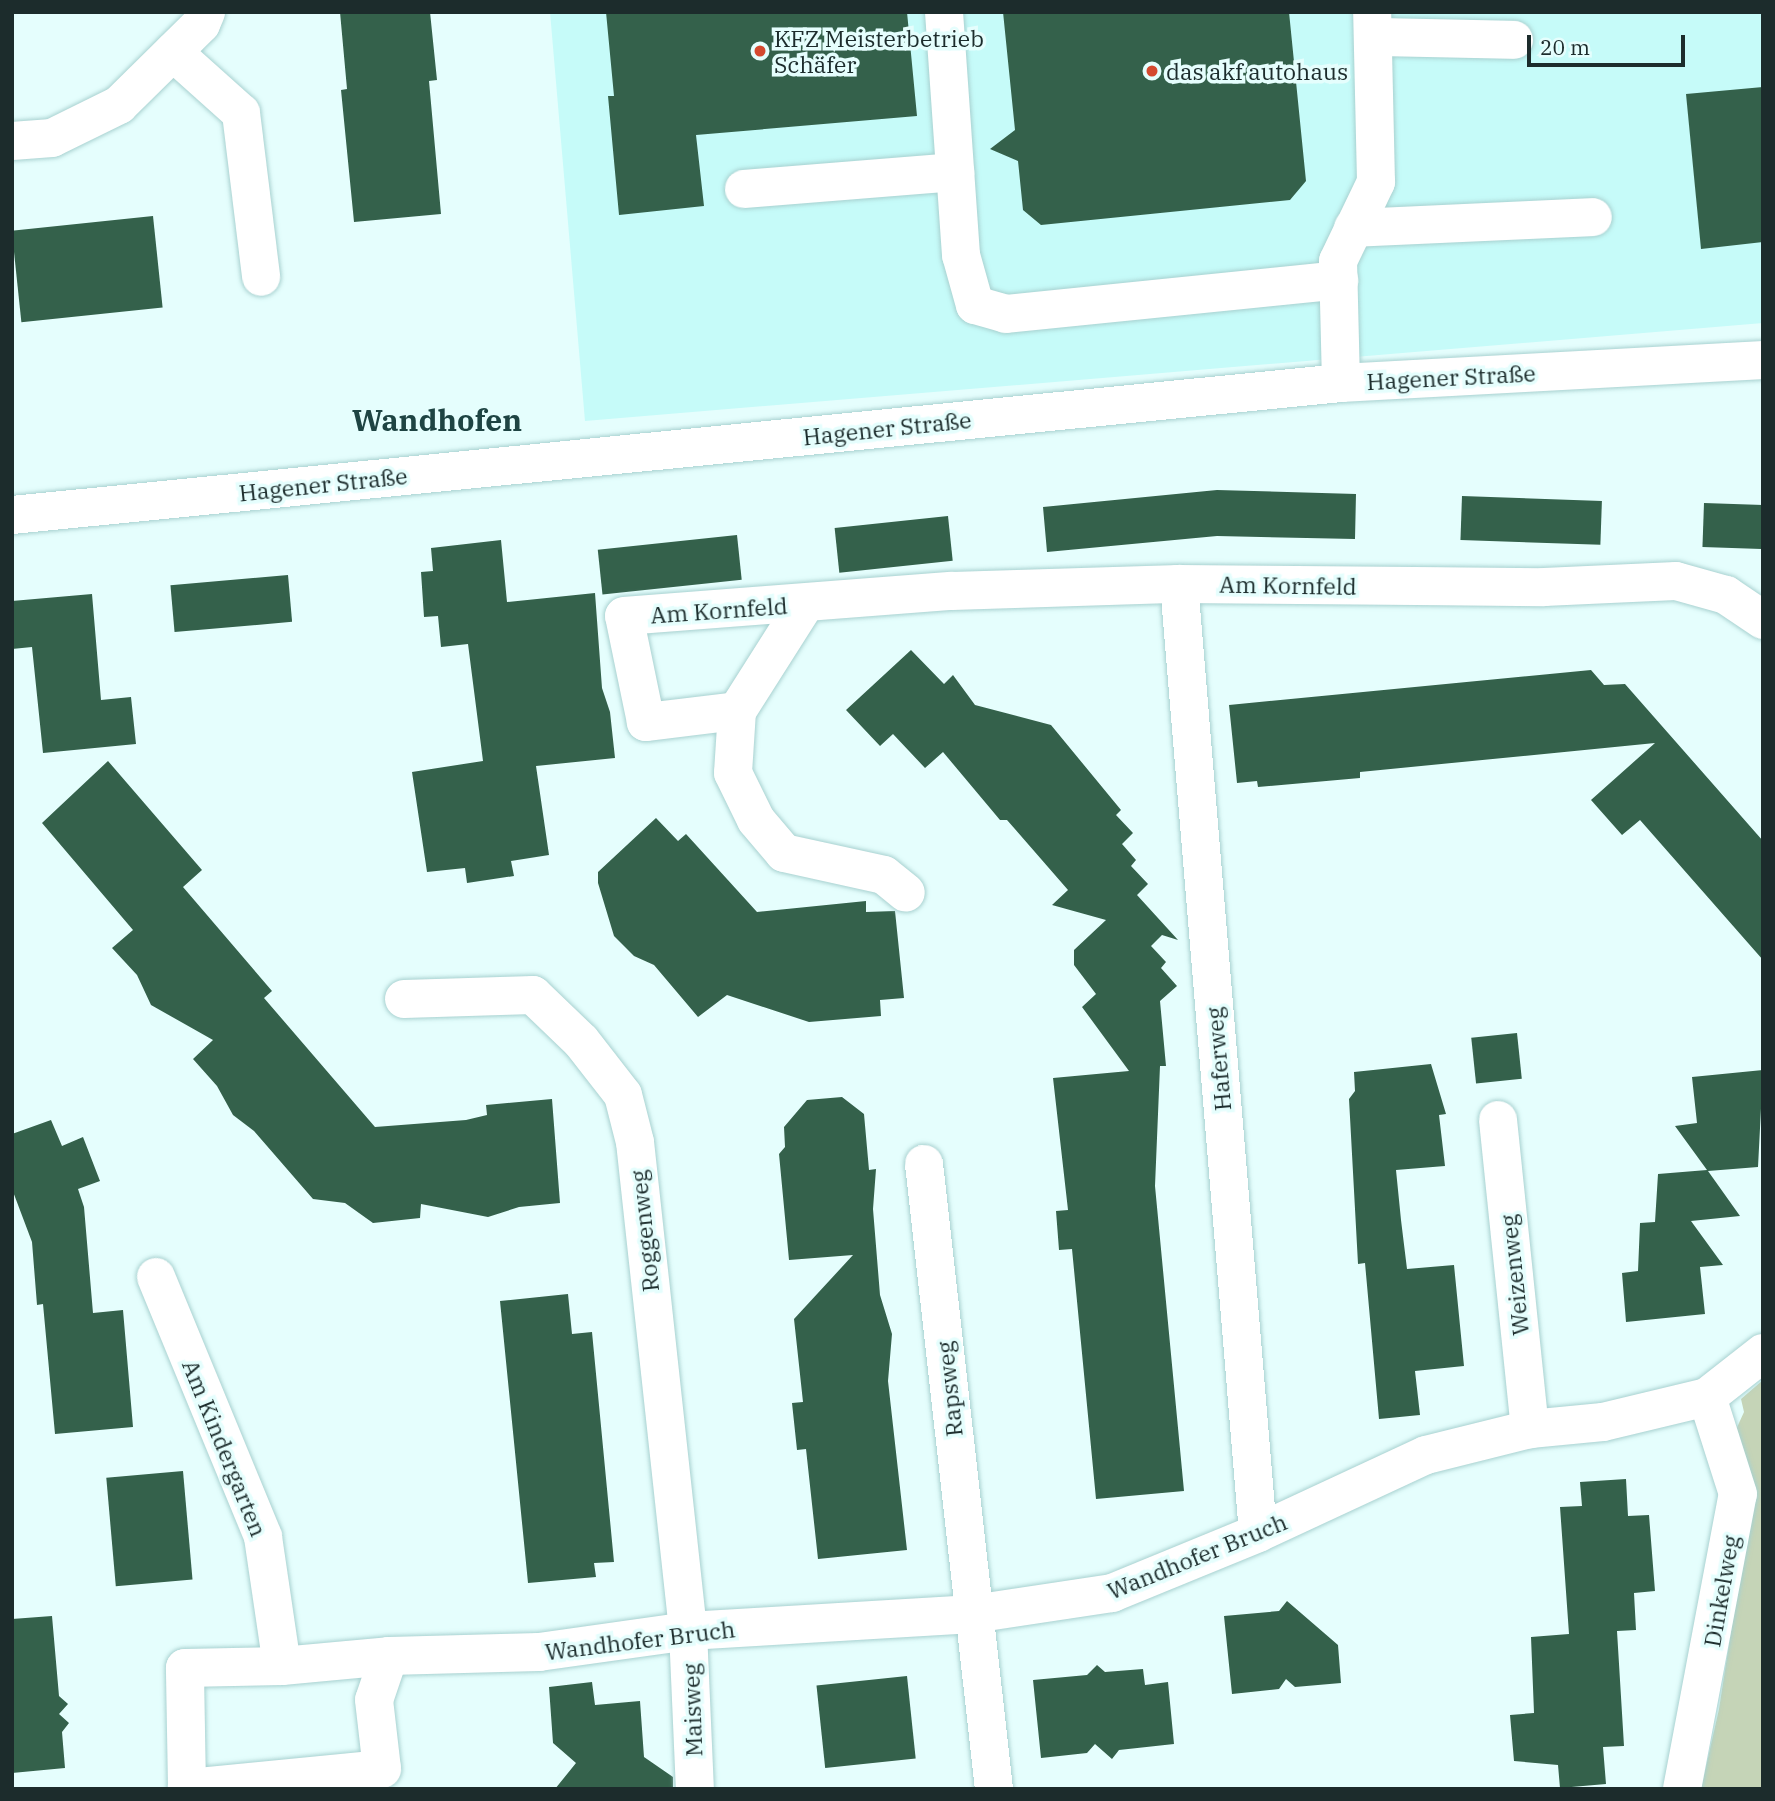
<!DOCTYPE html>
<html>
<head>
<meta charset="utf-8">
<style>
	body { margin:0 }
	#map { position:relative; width:1775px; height:1801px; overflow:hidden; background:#e5fefd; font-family:"IBM Plex Serif",serif }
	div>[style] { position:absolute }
	.built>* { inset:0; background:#c6fbf9 }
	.green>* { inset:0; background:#c5d4b7 }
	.building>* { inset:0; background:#34614b; transform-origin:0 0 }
	.roads { filter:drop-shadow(0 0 2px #a8d1d0) drop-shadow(0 0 2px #a8d1d0) }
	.minor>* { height:38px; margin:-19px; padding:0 19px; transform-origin:19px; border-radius:19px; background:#fff }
	.major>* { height:38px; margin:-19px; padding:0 19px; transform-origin:19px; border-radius:19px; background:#fff }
	.dots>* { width:19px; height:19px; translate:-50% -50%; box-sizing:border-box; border:4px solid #e5fefd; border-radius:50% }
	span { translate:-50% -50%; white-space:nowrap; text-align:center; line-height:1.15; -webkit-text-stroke:7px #e5fefd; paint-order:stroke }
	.poi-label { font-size:23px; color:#1c2c2c }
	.left { translate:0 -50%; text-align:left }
	.street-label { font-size:23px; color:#1c2c2c }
	.district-label { font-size:30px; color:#1e4443; font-weight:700 }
	.frame { position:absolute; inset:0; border:14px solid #1c2c2c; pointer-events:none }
	.scale { position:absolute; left:1527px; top:35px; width:158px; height:32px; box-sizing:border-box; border:4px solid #1c2c2c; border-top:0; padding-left:9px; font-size:21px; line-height:24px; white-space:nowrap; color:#1c2c2c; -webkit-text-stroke:5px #e5fefd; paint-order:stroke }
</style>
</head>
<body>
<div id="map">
	<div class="built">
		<div style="clip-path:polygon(550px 12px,1763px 12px,1763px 323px,585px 421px)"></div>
	</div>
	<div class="green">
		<div style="clip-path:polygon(1763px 1380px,1763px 1789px,1701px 1789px,1719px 1709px,1752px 1496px,1734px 1434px,1744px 1412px,1741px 1399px)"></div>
	</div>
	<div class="building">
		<div style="clip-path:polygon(340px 12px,430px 12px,437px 80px,429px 81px,441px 214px,354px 222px,341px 90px,347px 89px)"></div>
		<div style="clip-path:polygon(606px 12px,907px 12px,917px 116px,696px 135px,704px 206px,619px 215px,608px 96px,614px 96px)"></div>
		<div style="clip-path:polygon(1003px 12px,1289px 12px,1306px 181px,1290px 200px,1041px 225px,1023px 210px,1018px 161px,990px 149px,1015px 130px)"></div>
		<div style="clip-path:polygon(1763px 87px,1763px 242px,1701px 249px,1686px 94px)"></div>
		<div style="left:153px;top:216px;width:92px;height:142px;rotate:84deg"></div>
		<div style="clip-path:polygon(1217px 490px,1356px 494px,1355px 539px,1217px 536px,1047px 552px,1043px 507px)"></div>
		<div style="left:1462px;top:496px;width:140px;height:44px;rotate:2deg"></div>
		<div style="left:1704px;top:503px;width:59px;height:44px;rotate:2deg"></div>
		<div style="left:948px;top:516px;width:45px;height:114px;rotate:84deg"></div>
		<div style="left:737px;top:535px;width:45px;height:140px;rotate:84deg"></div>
		<div style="clip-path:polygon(501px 540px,507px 602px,595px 593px,602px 688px,610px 712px,615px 758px,536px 766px,549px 855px,511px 861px,514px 876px,467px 883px,465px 868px,427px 872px,412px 772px,483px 761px,468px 644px,441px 647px,438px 616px,424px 617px,421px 572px,433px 571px,431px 548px)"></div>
		<div style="left:288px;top:575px;width:47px;height:118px;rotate:85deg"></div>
		<div style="clip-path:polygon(92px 594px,101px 700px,131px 697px,136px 744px,43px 753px,32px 647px,12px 649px,12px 601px)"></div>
		<div style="clip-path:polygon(911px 650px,944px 684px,953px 675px,975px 705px,1051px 725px,1121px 810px,1116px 815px,1133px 833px,1122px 844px,1136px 860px,1131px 866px,1148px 884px,1137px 895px,1178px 940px,1162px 935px,1151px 946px,1166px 962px,1161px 968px,1177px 986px,1160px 1001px,1166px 1066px,1160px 1066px,1155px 1186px,1184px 1491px,1096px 1499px,1072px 1249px,1059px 1250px,1056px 1211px,1068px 1210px,1053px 1078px,1129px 1071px,1082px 1007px,1096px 994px,1074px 965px,1074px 950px,1106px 920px,1052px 905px,1068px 890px,1007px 820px,1000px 820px,943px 752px,925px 768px,893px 734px,880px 746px,846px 710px)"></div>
		<div style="clip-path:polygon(1591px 670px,1604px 685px,1625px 684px,1763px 841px,1763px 960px,1640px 820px,1622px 835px,1591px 800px,1655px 743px,1360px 772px,1360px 778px,1258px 787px,1257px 781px,1237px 783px,1229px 705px)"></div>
		<div style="clip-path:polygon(108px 761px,202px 870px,183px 887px,272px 991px,264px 998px,375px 1127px,466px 1120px,487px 1115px,486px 1105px,552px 1099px,560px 1203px,519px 1207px,488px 1217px,421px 1204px,420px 1218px,373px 1223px,345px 1203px,313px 1199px,254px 1131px,233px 1115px,217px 1086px,193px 1059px,213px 1040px,151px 1005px,137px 975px,112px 948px,133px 930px,42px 823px)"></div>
		<div style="clip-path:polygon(656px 818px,678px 841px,686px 834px,757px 912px,866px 901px,866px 912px,895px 911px,904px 998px,880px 1000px,881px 1016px,809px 1022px,727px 995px,698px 1017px,654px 965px,634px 956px,614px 936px,598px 883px,598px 872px)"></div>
		<div style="left:1517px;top:1033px;width:46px;height:46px;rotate:84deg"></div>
		<div style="clip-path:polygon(1431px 1064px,1446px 1114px,1439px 1115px,1445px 1166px,1396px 1170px,1401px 1220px,1407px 1269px,1454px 1265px,1464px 1366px,1415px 1371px,1420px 1415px,1379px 1419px,1365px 1263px,1358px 1264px,1349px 1099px,1355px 1091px,1354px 1072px)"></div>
		<div style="clip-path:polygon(1763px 1070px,1758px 1167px,1708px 1171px,1740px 1216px,1691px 1221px,1723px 1265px,1700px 1267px,1705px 1314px,1626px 1322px,1622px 1273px,1638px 1271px,1640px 1223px,1655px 1222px,1658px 1174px,1707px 1170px,1675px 1126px,1697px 1123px,1692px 1077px)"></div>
		<div style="clip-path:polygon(842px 1097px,864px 1114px,869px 1170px,876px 1169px,873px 1209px,880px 1295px,892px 1334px,888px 1381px,907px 1550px,818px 1559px,806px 1449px,797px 1450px,792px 1403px,803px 1402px,794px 1319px,853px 1255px,789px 1260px,779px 1154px,785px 1147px,784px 1127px,807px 1100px)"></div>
		<div style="clip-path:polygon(51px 1120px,62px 1146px,83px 1137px,100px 1181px,78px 1189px,84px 1207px,93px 1313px,123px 1310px,133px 1427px,55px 1434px,43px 1304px,37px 1305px,32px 1242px,12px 1189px,12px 1134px)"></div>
		<div style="clip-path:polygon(568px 1294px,572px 1334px,592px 1332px,614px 1562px,594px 1563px,596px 1577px,528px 1583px,500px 1301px)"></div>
		<div style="left:183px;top:1471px;width:109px;height:77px;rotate:85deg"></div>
		<div style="clip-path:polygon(1626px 1479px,1628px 1516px,1649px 1515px,1655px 1591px,1634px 1593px,1636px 1630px,1617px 1631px,1624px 1746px,1603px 1747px,1606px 1784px,1560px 1788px,1558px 1765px,1514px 1761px,1510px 1715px,1534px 1713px,1531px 1637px,1569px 1634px,1560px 1507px,1582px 1506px,1580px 1482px)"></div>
		<div style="clip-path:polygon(1287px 1601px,1338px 1645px,1341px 1683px,1295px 1687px,1286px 1679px,1279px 1689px,1232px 1694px,1224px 1616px,1279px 1611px)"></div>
		<div style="clip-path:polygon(52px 1616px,59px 1696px,68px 1704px,59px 1714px,69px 1723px,62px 1732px,65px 1768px,12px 1773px,12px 1619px)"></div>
		<div style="clip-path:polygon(1097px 1665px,1105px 1672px,1143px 1669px,1145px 1685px,1168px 1682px,1174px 1744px,1119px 1750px,1112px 1759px,1095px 1744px,1087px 1753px,1041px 1758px,1033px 1680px,1087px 1675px)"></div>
		<div style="left:907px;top:1676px;width:83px;height:91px;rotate:84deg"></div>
		<div style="clip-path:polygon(592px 1682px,595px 1705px,640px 1701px,644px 1757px,673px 1777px,673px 1789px,555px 1789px,576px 1763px,553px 1743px,549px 1687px)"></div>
	</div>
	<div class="roads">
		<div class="minor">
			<div style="left:944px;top:12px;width:244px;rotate:86deg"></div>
			<div style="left:961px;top:255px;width:52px;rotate:74.4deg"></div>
			<div style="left:975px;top:305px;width:32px;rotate:16deg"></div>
			<div style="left:1006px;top:314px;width:335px;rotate:-5.8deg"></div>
			<div style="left:1375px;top:37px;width:139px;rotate:1.2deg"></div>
			<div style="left:173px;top:52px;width:91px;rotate:41.9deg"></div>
			<div style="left:241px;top:113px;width:165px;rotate:83deg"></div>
			<div style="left:12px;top:141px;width:40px;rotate:-4.3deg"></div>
			<div style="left:52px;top:138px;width:75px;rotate:-26.2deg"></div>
			<div style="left:119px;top:105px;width:115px;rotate:-44.6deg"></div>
			<div style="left:201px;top:24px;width:13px;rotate:-67deg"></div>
			<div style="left:744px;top:189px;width:212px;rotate:-4.6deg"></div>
			<div style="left:1353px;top:228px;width:240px;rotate:-2.6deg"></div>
			<div style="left:1341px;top:383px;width:122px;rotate:-91.4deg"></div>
			<div style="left:1338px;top:261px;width:88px;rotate:-64.3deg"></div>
			<div style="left:1376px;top:182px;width:170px;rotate:-91.3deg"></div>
			<div style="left:1179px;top:584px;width:952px;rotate:85.24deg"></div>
			<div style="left:805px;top:604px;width:127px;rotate:122.4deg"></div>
			<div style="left:737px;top:711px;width:92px;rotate:173.1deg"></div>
			<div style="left:646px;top:722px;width:108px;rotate:-101.7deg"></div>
			<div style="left:624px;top:616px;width:329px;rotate:-4.4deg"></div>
			<div style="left:952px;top:591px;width:227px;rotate:-1.8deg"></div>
			<div style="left:1179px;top:584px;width:365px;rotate:0.5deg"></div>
			<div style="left:1544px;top:587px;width:132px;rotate:-2.6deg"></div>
			<div style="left:1676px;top:581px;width:52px;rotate:15.6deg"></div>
			<div style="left:1726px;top:595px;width:45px;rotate:34deg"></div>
			<div style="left:737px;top:711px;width:62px;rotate:93.7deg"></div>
			<div style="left:733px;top:773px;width:52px;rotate:63.9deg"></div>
			<div style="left:756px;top:820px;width:43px;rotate:49.7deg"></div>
			<div style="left:784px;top:853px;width:102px;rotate:12.4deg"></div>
			<div style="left:884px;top:875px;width:28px;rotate:39deg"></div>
			<div style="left:404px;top:999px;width:129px;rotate:-1.8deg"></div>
			<div style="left:533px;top:995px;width:66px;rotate:43.8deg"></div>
			<div style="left:581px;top:1041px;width:68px;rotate:52.1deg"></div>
			<div style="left:623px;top:1095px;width:49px;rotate:75.7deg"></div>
			<div style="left:635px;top:1142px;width:492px;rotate:83.8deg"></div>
			<div style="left:688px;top:1631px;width:158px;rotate:87.5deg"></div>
			<div style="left:1498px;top:1120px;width:311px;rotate:84.1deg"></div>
			<div style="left:924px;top:1164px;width:629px;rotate:83.61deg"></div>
			<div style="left:156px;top:1277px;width:281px;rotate:67.6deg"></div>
			<div style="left:263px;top:1537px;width:130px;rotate:81.6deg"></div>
			<div style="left:389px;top:1656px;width:46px;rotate:108.8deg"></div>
			<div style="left:374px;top:1700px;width:69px;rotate:83.4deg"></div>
			<div style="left:382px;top:1769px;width:196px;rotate:174.4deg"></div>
			<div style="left:187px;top:1788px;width:120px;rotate:-91deg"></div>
			<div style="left:185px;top:1668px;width:97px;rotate:-1.2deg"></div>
			<div style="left:282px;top:1666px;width:107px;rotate:-5.3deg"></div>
			<div style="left:389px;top:1656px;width:150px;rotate:-1.5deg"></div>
			<div style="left:539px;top:1652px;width:150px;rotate:-8deg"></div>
			<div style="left:688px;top:1631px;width:286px;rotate:-3.4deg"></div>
			<div style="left:973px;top:1614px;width:141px;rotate:-8.6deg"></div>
			<div style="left:1112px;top:1593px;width:158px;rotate:-22.3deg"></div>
			<div style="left:1258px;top:1533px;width:185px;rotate:-24.9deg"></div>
			<div style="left:1426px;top:1455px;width:107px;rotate:-14deg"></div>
			<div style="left:1530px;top:1429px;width:73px;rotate:-5.5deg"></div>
			<div style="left:1603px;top:1422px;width:107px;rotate:-13.5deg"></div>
			<div style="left:1707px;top:1397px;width:71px;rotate:-38.2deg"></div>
			<div style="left:1682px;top:1789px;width:300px;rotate:-79.3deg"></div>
			<div style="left:1738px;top:1494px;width:102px;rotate:-107.7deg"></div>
		</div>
		<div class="major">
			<div style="left:12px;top:515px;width:1336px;rotate:-5.67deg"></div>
			<div style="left:1341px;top:383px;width:423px;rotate:-3.1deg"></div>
		</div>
	</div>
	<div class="dots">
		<div style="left:760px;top:51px;background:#d4492f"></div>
		<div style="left:1152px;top:71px;background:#d4492f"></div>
	</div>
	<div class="poi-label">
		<span class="left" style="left:774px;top:51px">KFZ Meisterbetrieb<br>Schäfer</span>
		<span class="left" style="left:1166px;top:71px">das akf autohaus</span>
	</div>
	<div class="street-label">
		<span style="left:1451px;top:377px;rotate:-3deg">Hagener Straße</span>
		<span style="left:887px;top:428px;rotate:-6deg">Hagener Straße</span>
		<span style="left:323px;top:484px;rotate:-6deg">Hagener Straße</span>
		<span style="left:1288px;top:585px;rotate:1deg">Am Kornfeld</span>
		<span style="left:719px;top:610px;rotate:-4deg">Am Kornfeld</span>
		<span style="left:1218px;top:1059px;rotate:-95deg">Haferweg</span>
		<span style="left:644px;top:1231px;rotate:-96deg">Roggenweg</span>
		<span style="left:1514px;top:1275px;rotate:-96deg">Weizenweg</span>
		<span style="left:949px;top:1389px;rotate:-96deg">Rapsweg</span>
		<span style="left:225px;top:1448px;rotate:68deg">Am Kindergarten</span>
		<span style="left:1197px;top:1556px;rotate:-22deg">Wandhofer Bruch</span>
		<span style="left:1721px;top:1591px;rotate:-80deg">Dinkelweg</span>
		<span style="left:640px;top:1640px;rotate:-7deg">Wandhofer Bruch</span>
		<span style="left:692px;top:1710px;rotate:-92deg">Maisweg</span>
	</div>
	<div class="district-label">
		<span style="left:437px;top:420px">Wandhofen</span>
	</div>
	<div class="frame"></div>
	<div class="scale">20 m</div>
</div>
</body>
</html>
